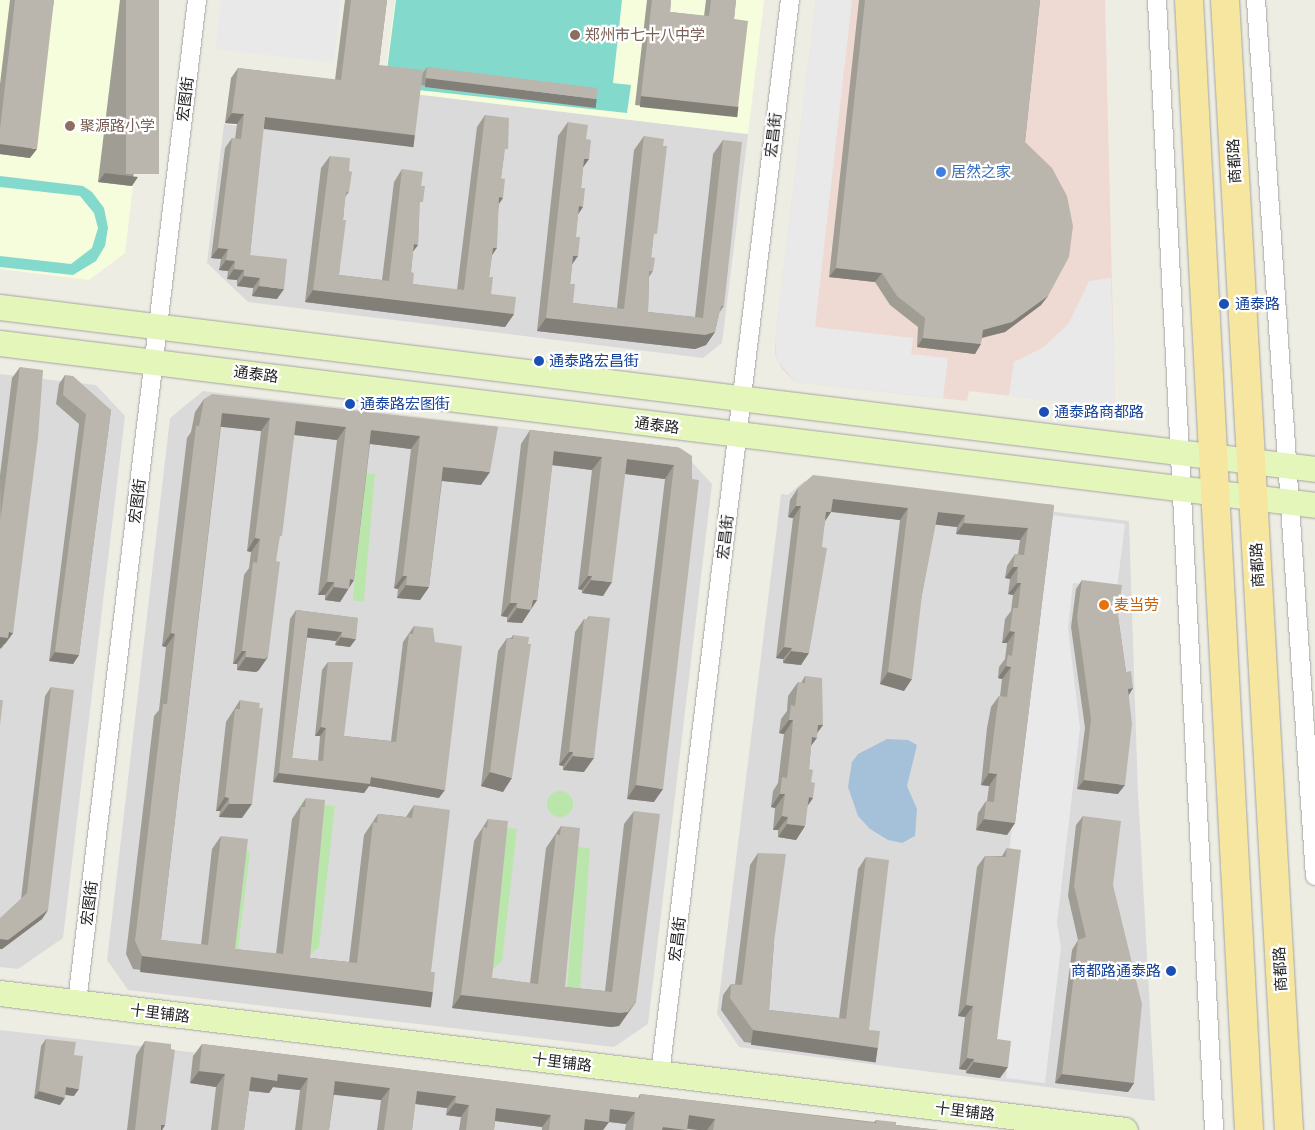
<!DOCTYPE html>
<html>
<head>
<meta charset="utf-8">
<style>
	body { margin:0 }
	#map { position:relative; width:1315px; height:1130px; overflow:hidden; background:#eeede3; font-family:Arial,"Noto Sans SC",sans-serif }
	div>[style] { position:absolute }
	.residential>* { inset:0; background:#dbdada }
	.commercial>* { inset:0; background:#eedad3 }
	.education>* { inset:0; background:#f5fddc }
	.grass>* { inset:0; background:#bae6ab; transform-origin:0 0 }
	.round { border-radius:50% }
	.pitch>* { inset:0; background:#84d9cd }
	.parking>* { inset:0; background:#e9e9e9 }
	.water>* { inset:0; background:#a5c1d9 }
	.roads { filter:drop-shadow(0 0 1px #a4a4a4) drop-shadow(0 0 1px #a4a4a4) }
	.street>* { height:18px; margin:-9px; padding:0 9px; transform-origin:9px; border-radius:9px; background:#fff }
	.secondary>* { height:25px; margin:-12.5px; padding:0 12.5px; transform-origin:12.5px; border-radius:12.5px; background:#e4f6b9 }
	.primary>* { height:28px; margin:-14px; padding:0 14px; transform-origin:14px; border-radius:14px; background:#f7e69f }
	.wall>* { inset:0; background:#a09d95 }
	.shaded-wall>* { inset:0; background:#827f79; transform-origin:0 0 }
	.building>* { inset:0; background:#bab6ad; transform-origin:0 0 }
	.dots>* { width:14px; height:14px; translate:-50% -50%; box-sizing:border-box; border:2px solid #fff; border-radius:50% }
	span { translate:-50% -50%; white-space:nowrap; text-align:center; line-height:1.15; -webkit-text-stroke:4.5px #fff; paint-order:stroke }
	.education-label { font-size:15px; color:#785e54 }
	.left { translate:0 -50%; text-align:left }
	.street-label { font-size:15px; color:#1d1d1d }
	.shop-label { font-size:15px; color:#366cbe }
	.transit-label { font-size:15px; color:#164399 }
	.right { translate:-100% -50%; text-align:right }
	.food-label { font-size:15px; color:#c56008 }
</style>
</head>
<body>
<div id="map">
	<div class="residential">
		<div style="clip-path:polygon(415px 94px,748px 134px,722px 343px,703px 358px,248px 302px,207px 263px,224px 124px,408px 147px)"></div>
		<div style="clip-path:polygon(0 374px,96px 385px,125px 416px,63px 938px,18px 969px,0 967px)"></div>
		<div style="clip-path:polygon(203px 391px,678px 447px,712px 484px,648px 1024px,614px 1047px,128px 990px,107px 960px,170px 418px)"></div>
		<div style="clip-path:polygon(804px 481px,1129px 521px,1138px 793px,1155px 1101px,739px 1047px,717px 1014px,781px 494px,788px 495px)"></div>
		<div style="clip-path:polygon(0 1030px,105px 1042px,850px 1130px,0 1130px)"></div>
	</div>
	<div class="commercial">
		<div style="clip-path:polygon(816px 0,1105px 0,1115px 408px,969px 391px,967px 401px,795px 382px,782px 369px,775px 354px,775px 341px)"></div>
	</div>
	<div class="education">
		<div style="clip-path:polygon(0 0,155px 0,125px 253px,89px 280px,0 269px)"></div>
		<div style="clip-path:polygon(395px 0,764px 0,748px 134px,415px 94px,386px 71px)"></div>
	</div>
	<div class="grass">
		<div style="left:364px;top:473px;width:11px;height:128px;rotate:5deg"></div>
		<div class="round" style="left:547px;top:791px;width:26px;height:26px"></div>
		<div style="clip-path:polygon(302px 802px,335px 806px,319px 947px,311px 954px,305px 953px)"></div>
		<div style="clip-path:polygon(483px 825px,517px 829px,502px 961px,494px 968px,488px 967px)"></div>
		<div style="left:577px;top:847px;width:13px;height:144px;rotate:4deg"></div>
		<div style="left:242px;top:851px;width:8px;height:106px;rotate:7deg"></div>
	</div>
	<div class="pitch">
		<div style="clip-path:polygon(396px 0,622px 0,613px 83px,631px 85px,627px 113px,418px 90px,387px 70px)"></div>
		<div style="clip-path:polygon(0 176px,83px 186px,92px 192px,104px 208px,108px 228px,105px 246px,96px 261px,73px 275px,0 267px,0 256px,71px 264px,92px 248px,98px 228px,94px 213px,80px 196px,0 187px)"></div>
	</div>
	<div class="parking">
		<div style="clip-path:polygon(221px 0,341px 0,334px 63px,215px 49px)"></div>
		<div style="clip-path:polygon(816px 0,852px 0,815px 327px,913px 338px,911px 354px,948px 358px,943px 398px,795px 382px,777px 360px,775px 341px)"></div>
		<div style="clip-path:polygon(1111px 278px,1115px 408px,1009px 396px,1014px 362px,1044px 347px,1069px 323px,1089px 281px)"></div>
		<div style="clip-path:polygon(1050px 515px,1125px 524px,1117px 588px,1073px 583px,1068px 628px,1080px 728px,1057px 923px,1061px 947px,1045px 1083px,1006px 1078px,1010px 1046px,995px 1044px,1009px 852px)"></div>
	</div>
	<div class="water">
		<div style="clip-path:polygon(887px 739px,908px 740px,917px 745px,907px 786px,917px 809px,915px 836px,902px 843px,888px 840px,870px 829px,858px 816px,848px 787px,852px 762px,858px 754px)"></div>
	</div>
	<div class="roads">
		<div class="street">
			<div style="left:1157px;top:0;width:1131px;rotate:87.11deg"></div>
			<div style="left:1256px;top:0;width:878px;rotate:86.15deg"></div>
			<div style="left:77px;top:1002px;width:1009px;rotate:-83.17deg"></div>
			<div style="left:660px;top:1074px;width:1082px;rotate:-83.1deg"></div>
		</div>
		<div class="secondary">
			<div style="left:0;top:307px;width:1325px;rotate:7.02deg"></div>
			<div style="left:0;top:343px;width:1325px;rotate:7.02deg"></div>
			<div style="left:0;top:993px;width:1133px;rotate:6.94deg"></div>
		</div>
		<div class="primary">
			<div style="left:1189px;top:0;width:1132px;rotate:86.96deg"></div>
			<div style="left:1225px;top:0;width:1132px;rotate:86.76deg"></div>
		</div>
	</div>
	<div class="wall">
		<div style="clip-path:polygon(10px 0,54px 0,30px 158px,0 154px,0 84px)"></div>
		<div style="clip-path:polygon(120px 0,159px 0,132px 186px,98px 182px)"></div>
		<div style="clip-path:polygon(345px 0,387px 0,379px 65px,415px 135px,408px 145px,263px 127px,250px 255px,277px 299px,252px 296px,253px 288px,237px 286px,237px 280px,227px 279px,228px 271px,219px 270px,221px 259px,211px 258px,225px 148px,232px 138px,235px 139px,237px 124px,225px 123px,231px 78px,238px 68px,335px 80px)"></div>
		<div style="clip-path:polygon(647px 0,671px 0,670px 12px,704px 16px,706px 0,736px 0,734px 19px,732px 116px,635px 105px)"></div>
		<div style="clip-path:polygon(859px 0,1040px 0,1025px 142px,1048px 296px,1041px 305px,1005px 332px,982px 338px,975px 354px,917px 347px,918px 327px,890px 305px,875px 282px,829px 277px)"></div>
		<div style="clip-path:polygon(427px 67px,592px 106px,421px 85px,422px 74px)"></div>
		<div style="clip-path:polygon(485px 115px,504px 154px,501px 178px,503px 198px,499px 204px,489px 277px,491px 294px,514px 314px,505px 327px,305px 302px,321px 168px,330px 156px,349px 171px,349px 192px,345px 197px,343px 220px,339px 275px,382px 280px,394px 182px,402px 169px,419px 207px,418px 245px,413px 251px,411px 272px,413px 284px,457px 290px,477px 127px)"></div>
		<div style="clip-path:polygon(568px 122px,589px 159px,583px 167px,581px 188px,583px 207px,578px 214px,570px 284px,573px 303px,617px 308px,634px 150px,644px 136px,653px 240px,651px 257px,653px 271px,649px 277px,648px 312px,695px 317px,713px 154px,723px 140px,724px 306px,719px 313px,715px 332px,706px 345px,695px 349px,537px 331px,558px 136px)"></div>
		<div style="clip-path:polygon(20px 367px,13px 633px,1px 649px,0 475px,12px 378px)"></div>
		<div style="clip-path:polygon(65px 375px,111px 410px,79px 655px,73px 664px,49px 661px,79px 424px,56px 404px,59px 384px)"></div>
		<div style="clip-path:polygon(204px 399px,498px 427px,481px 485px,442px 481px,429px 587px,420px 600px,397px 598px,398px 589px,394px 588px,411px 449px,370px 444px,354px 580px,340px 602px,325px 600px,325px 595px,318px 595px,337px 440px,294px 435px,259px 670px,256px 672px,237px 670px,237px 664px,233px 664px,244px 575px,249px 568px,251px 552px,247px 551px,261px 431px,221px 426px,161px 940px,201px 945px,212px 849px,221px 836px,235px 949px,276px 954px,292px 819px,306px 798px,310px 958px,349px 962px,364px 835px,378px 814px,406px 817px,414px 805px,424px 1005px,133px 969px,126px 954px,154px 716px,159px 710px,166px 647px,162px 646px,187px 438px,191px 432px,195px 412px)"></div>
		<div style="clip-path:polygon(530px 430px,680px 448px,654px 802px,627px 799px,665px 479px,625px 474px,603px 596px,582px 593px,582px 590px,578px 589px,592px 470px,552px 465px,537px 600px,522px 623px,507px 622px,507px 617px,501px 616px,521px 444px)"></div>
		<div style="clip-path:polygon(798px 488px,1054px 505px,1015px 823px,1007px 835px,976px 830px,978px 813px,986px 801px,987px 801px,989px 786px,981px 785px,987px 728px,991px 707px,999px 696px,1000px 696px,1002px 679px,998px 678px,999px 667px,1005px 659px,1007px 643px,1002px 643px,1005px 619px,1011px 611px,1013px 595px,1008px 594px,1010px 579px,1005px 578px,1007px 566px,1015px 554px,1018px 554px,1020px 540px,956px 534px,957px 527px,935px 524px,904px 691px,880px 684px,900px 520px,831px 512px,825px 521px,801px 665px,783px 663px,783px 659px,776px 658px,793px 518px,788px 517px,790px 500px)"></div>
		<div style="clip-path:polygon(1082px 580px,1118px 616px,1126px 672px,1133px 688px,1129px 694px,1118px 794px,1077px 789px,1085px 728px,1071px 627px,1076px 589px)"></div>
		<div style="clip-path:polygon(296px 610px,358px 618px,350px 647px,335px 645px,336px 641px,307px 637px,292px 758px,318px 761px,320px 736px,315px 736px,322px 670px,328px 662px,344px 736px,391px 741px,403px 642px,414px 626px,439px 798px,369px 786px,364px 793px,273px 782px,290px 619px)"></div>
		<div style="clip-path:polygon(589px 616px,584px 772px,563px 770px,563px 766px,559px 765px,575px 632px,584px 619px,587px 619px)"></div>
		<div style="clip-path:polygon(513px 635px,528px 644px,503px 792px,481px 786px,498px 651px,507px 638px,511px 638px)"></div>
		<div style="clip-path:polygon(805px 676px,823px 725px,818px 732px,811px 746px,809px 769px,811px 782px,813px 798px,807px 806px,805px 826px,796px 840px,778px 837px,778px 830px,773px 830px,775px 808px,771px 807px,773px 791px,778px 783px,781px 757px,784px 734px,779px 733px,781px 719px,787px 711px,788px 696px,798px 682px,801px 683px)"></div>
		<div style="clip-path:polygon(51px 687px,48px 910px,42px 919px,2px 949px,21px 899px,45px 696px)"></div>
		<div style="clip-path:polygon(240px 700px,242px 818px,219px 817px,220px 811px,216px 811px,226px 722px)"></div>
		<div style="clip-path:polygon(634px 811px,626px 1015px,619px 1026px,611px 1027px,452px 1008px,474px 841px,488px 819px,492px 978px,530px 983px,546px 848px,561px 826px,565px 987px,605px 991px,624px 824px)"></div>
		<div style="clip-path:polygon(1083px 816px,1113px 885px,1134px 1083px,1128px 1092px,1055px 1083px,1072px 950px,1078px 940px,1068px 896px,1076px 825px)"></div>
		<div style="clip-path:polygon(1007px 848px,997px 1039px,1000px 1078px,966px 1073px,966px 1070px,959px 1069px,965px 1017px,958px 1016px,977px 867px,985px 856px,1002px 856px)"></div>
		<div style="clip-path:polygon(758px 853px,774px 942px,769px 1010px,839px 1018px,858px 869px,866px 857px,869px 1030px,878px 1048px,870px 1060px,744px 1042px,721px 1010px,723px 995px,731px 984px,735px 984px,750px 865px)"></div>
		<div style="clip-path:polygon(46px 1039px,74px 1055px,74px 1096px,65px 1095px,60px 1105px,34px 1098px,41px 1046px)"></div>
		<div style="clip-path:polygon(145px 1041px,171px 1049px,165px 1125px,162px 1130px,127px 1130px,136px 1055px)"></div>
		<div style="clip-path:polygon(202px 1044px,638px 1098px,640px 1094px,874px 1122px,876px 1120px,896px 1125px,939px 1130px,699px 1130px,687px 1129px,687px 1130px,625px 1130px,626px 1124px,609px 1122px,603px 1130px,542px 1130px,542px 1127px,495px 1121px,494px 1130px,459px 1130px,461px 1117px,446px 1115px,447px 1108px,415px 1104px,412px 1130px,377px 1130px,381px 1100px,334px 1094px,329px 1130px,295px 1130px,300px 1090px,273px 1087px,269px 1093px,249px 1091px,244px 1130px,211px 1130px,216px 1087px,190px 1083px,193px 1056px)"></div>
	</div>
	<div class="shaded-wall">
		<div style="left:426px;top:78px;width:172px;height:9px;rotate:7deg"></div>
		<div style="left:641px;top:96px;width:98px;height:11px;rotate:6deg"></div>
		<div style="clip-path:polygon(232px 113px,244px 114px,237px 124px,225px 123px)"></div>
		<div style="left:265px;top:117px;width:151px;height:12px;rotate:7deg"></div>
		<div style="clip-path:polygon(0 144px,37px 149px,30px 158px,0 154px)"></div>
		<div style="clip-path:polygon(584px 159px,589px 159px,579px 173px)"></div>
		<div style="clip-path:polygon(105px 173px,138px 177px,132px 186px,98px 182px)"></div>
		<div style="clip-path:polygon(499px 197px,503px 198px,494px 210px)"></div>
		<div style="clip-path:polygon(579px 206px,583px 207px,574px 220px)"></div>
		<div style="clip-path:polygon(414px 244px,418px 245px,409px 257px)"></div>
		<div style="clip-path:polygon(218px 248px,228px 249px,221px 259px,211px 258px)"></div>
		<div style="clip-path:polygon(493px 248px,497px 248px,488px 261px)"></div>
		<div style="clip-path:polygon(573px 256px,578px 256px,568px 270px)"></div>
		<div style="clip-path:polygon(226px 260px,235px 261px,228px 271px,219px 270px)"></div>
		<div style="clip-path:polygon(836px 268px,882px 273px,875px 282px,829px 277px)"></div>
		<div style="clip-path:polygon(234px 269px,244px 270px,237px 280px,227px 279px)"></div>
		<div style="clip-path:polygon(244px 276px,260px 278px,253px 288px,237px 286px)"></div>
		<div style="clip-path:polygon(259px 286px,284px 289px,277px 299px,252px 296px)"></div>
		<div style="clip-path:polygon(313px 290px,514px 314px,505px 327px,305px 302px)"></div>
		<div style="clip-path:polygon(1048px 296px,1041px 305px,1005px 332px,976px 339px,983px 330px)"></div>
		<div style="clip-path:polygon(546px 318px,715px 332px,706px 345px,695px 349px,537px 331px)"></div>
		<div style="clip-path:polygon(923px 338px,981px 344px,975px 354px,917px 347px)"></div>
		<div style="clip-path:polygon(222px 413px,270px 418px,261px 431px,213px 426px)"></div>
		<div style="clip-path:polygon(296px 421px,346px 427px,337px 440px,287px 434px)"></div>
		<div style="clip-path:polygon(371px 430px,420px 436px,411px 449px,362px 443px)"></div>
		<div style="clip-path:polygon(554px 451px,602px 457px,592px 470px,544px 464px)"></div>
		<div style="clip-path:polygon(627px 459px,674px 465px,665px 479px,618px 473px)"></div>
		<div style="clip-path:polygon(443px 467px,490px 472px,481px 485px,434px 480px)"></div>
		<div style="clip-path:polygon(833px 499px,908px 508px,900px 520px,825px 511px)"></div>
		<div style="clip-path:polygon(796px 506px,801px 506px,793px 518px,788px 517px)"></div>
		<div style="clip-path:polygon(826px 512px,831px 512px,823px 524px)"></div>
		<div style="clip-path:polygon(938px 512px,965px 515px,957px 527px,930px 524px)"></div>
		<div style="clip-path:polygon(964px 523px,1028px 528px,1020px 540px,956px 534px)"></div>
		<div style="clip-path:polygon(255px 538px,260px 539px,251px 552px,247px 551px)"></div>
		<div style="clip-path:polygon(1013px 567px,1018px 567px,1010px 579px,1005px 578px)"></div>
		<div style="clip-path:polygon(403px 576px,407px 576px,398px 589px,394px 588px)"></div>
		<div style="clip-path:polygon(588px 576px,592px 576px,582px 590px,578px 589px)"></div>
		<div style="clip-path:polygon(350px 579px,354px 580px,340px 602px,325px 600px,334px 587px)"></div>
		<div style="clip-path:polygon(591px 580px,612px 582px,603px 596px,582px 593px)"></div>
		<div style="clip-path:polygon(327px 582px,334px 582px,325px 595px,318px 595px)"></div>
		<div style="clip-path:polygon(1017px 583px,1021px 583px,1013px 595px,1008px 594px)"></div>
		<div style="clip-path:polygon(406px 585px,429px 587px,420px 600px,397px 598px)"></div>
		<div style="clip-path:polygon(533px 600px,537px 600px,522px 623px,507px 622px,517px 608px)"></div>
		<div style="clip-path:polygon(510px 603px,517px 603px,507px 617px,501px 616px)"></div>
		<div style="clip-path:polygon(308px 628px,342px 632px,336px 641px,302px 637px)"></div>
		<div style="clip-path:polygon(1010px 631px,1015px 632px,1007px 643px,1002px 643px)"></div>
		<div style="clip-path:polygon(9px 632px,13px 633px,5px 644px,4px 644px,0 649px,0 637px)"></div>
		<div style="clip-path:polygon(171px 633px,175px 634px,166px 647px,162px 646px)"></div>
		<div style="clip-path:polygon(341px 637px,356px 639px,350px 647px,335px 645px)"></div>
		<div style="clip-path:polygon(784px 647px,792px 648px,783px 659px,776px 658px)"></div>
		<div style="clip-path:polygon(242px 651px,246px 651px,237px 664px,233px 664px)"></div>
		<div style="clip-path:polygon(791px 651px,809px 653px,801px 665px,783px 663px)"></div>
		<div style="clip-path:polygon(55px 652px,79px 655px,73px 664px,49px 661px)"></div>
		<div style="clip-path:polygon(246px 657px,268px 657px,259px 670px,256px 672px,237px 670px)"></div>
		<div style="clip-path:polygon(1006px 666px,1011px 667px,1002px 679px,998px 678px)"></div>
		<div style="clip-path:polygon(888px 672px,912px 679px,904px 691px,880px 684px)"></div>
		<div style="clip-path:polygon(1133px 688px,1127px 698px,1128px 689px)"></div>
		<div style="clip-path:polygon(789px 720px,793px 720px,784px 734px,779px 733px)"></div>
		<div style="clip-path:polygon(818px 725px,823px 725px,814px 737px,817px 738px,807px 751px,803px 751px)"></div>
		<div style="clip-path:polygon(321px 727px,326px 728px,320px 736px,315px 736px)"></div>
		<div style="clip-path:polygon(569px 752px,573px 752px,563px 766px,559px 765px)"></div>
		<div style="clip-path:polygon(573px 756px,594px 758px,584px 772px,563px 770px)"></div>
		<div style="clip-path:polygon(490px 772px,512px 778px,503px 792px,481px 786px)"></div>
		<div style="clip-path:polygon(279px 773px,371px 777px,445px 790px,439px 798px,369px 786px,364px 793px,273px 782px)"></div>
		<div style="clip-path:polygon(989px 773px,997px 774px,989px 786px,981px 785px)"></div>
		<div style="clip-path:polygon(1084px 780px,1125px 785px,1118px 794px,1077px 789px)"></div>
		<div style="clip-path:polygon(636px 785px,663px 789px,654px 802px,627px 799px)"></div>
		<div style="clip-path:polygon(780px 794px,785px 794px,775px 808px,771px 807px)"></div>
		<div style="clip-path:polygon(225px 797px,229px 798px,220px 811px,216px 811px)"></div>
		<div style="clip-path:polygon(809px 797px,813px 798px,804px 811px)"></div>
		<div style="clip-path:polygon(229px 804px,252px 804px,242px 818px,219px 817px)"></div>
		<div style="clip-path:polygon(782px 816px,788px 817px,778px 830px,773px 830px)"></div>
		<div style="clip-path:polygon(984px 819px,1015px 823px,1007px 835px,976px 830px)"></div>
		<div style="clip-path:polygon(787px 824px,805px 826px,796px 840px,778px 837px)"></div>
		<div style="clip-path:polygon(48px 910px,42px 919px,2px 949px,0 949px,0 939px)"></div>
		<div style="left:142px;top:956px;width:293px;height:16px;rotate:7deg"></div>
		<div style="clip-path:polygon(461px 995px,636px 1002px,619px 1026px,611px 1027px,452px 1008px)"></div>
		<div style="clip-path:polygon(966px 1005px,973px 1006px,965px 1017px,958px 1016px)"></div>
		<div style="left:753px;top:1030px;width:126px;height:15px;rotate:8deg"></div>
		<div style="clip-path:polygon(967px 1058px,974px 1059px,966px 1070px,959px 1069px)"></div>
		<div style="clip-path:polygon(974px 1062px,1008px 1067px,1000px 1078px,966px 1073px)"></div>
		<div style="clip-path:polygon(199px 1071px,225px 1074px,216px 1087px,190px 1083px)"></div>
		<div style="clip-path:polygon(278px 1074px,308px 1078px,300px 1090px,273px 1087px,269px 1093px,242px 1090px,251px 1077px)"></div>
		<div style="clip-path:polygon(1062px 1074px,1134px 1083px,1128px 1092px,1055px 1083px)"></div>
		<div style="clip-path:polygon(335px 1081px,390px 1088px,381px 1100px,327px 1094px)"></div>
		<div style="clip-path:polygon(66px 1087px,79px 1089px,74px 1096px,61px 1094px)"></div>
		<div style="clip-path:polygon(39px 1091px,65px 1098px,60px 1105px,34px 1098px)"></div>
		<div style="clip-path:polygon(417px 1091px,456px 1096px,447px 1108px,408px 1103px)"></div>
		<div style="clip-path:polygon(455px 1103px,469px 1105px,461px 1117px,446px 1115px)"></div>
		<div style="clip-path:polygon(496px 1108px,551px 1115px,542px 1127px,488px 1120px)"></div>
		<div style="clip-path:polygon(610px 1109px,635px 1112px,626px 1124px,602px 1121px)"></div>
		<div style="clip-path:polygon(689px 1115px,715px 1119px,707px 1130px,699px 1130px,680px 1128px)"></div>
		<div style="clip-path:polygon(585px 1119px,609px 1122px,603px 1130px,577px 1130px)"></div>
		<div style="clip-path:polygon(161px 1125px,165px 1125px,162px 1130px,158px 1130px)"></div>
		<div style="clip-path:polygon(663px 1127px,687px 1130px,661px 1130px)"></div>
	</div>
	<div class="building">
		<div style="clip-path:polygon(15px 0,54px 0,37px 149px,0 144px,0 129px)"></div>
		<div style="left:126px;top:0;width:33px;height:174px"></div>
		<div style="clip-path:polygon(351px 0,387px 0,379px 65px,423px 70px,415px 135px,265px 117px,250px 255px,287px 259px,284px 289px,259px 286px,260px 278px,244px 276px,244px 270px,234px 269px,235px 261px,226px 260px,228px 249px,218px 248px,232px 138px,241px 139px,244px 114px,232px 113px,238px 68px,341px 80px)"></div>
		<div style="clip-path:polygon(652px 0,671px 0,670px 12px,709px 16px,711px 0,736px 0,734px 19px,748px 21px,738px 107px,641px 96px)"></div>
		<div style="clip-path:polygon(865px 0,1040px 0,1025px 142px,1052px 168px,1067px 196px,1073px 226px,1069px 257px,1048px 296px,1012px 322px,983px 330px,981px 344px,923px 338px,925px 318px,897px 296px,882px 273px,836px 268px)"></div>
		<div style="left:427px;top:67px;width:172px;height:11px;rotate:7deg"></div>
		<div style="clip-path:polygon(485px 115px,509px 118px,508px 149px,505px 149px,501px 178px,505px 179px,503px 198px,499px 197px,497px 248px,493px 248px,489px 277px,493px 277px,491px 294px,516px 297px,514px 314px,313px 290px,330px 156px,350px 158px,349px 171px,352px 172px,349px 192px,346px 192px,343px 220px,346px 220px,339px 275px,389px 281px,402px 169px,423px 172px,421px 186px,425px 186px,423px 202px,420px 202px,418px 245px,414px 244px,411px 272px,414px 273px,413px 284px,464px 290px)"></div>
		<div style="clip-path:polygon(568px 122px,588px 125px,586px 139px,591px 140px,589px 159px,584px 159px,581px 188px,585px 188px,583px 207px,579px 206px,576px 237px,580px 237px,578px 256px,573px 256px,570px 284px,575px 284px,573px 303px,624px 309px,644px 136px,664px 139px,663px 146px,667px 146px,657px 234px,654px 234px,651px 257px,655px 258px,653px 271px,649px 271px,648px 312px,703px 318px,723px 140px,742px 142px,724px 306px,721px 306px,715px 332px,705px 335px,546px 318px)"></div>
		<div style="clip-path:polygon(20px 367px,43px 370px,38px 438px,13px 633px,9px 632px,8px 638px,0 637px,0 524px)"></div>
		<div style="clip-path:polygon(65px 375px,73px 376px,111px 410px,79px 655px,55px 652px,86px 414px,63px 395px)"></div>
		<div style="clip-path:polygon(212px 394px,498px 427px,490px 472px,443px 467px,429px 587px,406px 585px,407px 576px,403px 576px,420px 436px,371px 430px,354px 580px,350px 579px,349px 589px,334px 587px,334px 582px,327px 582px,346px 427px,296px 421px,282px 536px,280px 536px,276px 561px,280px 562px,268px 657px,265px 659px,246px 657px,246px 651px,242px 651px,253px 562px,257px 563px,260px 539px,255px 538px,270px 418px,222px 413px,161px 940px,208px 945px,221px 836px,248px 839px,235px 949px,283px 954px,301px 807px,305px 807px,306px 798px,325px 800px,310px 958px,357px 963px,373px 822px,377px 823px,378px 814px,412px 818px,414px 805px,450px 810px,431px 972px,435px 972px,433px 992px,142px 956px,135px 941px,163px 704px,167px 704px,175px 634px,171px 633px,196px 426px,199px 426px,204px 399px)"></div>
		<div style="clip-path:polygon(530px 430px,680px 448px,692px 456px,692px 479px,699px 480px,663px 789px,636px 785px,674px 465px,627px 459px,612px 582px,591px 580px,592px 576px,588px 576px,602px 457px,554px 451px,537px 600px,533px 600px,531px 610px,517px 608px,517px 603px,510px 603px)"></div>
		<div style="clip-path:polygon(813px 475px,1054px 505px,1015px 823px,984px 819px,986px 801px,994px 802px,997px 774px,989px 773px,996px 717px,999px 696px,1007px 697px,1011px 667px,1006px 666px,1008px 655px,1012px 656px,1015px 632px,1010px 631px,1013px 608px,1018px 608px,1021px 583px,1017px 583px,1018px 567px,1013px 567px,1015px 554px,1024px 555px,1028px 528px,964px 523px,965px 515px,938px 512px,922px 595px,912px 679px,888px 672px,908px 508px,833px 499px,831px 512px,826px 512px,822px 547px,827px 548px,809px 653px,791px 651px,792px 648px,784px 647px,801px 506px,796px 506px,798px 488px)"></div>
		<div style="clip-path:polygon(1082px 580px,1122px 585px,1118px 616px,1126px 672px,1131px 671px,1133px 688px,1128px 689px,1132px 724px,1125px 785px,1084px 780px,1091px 719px,1077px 617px)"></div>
		<div style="clip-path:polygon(296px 610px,358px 618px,356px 639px,341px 637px,342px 632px,308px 628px,292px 758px,323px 761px,326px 728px,321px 727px,328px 662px,353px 662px,344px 736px,396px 742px,409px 634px,413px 634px,414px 626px,433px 628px,435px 642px,462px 646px,445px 790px,371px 777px,370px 784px,279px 773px)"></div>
		<div style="clip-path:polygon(589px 616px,610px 618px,594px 758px,573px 756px,573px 752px,569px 752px,584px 619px,589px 619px)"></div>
		<div style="clip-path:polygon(513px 635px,529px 637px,528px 644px,531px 644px,512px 778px,490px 772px,507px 638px,513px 639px)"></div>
		<div style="clip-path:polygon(805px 676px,822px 678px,823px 725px,818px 725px,817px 738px,812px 737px,809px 769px,813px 770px,811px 782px,815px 783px,813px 798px,809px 797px,805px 826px,787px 824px,788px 817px,782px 816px,785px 794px,780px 794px,782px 777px,787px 778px,791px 744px,793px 720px,789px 720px,791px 705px,795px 706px,798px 682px,805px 683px)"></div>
		<div style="clip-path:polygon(51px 687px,74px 690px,48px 910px,8px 940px,0 939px,0 918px,27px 893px)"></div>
		<div style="clip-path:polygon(0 700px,3px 700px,0 725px)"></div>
		<div style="clip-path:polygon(240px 700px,260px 703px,259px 708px,263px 708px,252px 804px,229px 804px,229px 798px,225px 797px,235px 709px,240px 709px)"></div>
		<div style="clip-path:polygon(634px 811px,660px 814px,636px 1002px,628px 1012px,620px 1013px,461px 995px,483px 827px,487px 828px,488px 819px,508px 821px,492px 978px,538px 984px,556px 834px,560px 835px,561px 826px,580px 828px,565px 987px,612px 992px)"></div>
		<div style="clip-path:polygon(1083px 816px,1121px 821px,1113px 885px,1142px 1004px,1134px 1083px,1062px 1074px,1078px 940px,1086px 937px,1074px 886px)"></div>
		<div style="clip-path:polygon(1007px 848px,1021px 850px,997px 1039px,1011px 1041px,1008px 1067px,974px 1062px,974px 1059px,967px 1058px,973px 1006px,966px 1005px,985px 856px,1006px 857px)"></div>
		<div style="clip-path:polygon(758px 853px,786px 854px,774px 942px,769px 1010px,846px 1019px,866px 857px,889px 860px,869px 1030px,880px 1031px,878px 1048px,753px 1030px,730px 998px,731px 984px,742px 985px)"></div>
		<div style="clip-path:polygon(46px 1039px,76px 1042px,74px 1055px,83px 1056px,79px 1089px,66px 1087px,65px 1098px,39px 1091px)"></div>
		<div style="clip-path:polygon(145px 1041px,171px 1044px,171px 1049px,175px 1050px,165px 1125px,161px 1125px,161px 1130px,135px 1130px)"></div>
		<div style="clip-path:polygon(202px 1044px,640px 1098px,640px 1094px,876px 1123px,876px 1120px,896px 1122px,896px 1125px,939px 1130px,713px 1130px,715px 1119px,689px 1115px,687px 1130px,663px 1127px,662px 1130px,633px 1130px,635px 1112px,610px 1109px,609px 1122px,585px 1119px,584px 1130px,549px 1130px,551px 1115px,496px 1108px,494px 1130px,466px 1130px,469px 1105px,455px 1103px,456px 1096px,417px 1091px,412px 1130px,384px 1130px,390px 1088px,335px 1081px,329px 1130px,302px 1130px,308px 1078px,278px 1074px,277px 1081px,251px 1077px,244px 1130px,218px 1130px,225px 1074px,199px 1071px)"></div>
	</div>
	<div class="dots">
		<div style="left:575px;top:35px;background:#8d6e63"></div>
		<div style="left:70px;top:126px;background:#8d6e63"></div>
		<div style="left:941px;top:172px;background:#3f7fe0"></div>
		<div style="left:1224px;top:304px;background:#1a4fb4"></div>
		<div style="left:539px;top:361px;background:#1a4fb4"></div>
		<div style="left:350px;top:404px;background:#1a4fb4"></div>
		<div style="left:1044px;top:412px;background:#1a4fb4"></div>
		<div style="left:1104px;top:605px;background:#e8710a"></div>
		<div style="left:1171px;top:971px;background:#1a4fb4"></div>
	</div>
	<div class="education-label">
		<span class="left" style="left:585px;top:35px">郑州市七十八中学</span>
		<span class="left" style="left:80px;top:126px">聚源路小学</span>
	</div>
	<div class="street-label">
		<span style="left:185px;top:99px;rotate:-83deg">宏图街</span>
		<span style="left:773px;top:135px;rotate:-83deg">宏昌街</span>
		<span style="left:1234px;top:161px;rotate:-93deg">商都路</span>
		<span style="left:256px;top:374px;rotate:7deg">通泰路</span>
		<span style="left:657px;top:425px;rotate:7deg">通泰路</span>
		<span style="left:137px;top:501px;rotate:-83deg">宏图街</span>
		<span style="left:725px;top:537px;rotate:-83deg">宏昌街</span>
		<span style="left:1257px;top:565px;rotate:-93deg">商都路</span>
		<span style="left:89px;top:903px;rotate:-83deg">宏图街</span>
		<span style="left:677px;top:939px;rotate:-83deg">宏昌街</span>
		<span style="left:1280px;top:969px;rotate:-93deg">商都路</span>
		<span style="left:160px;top:1013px;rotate:7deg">十里铺路</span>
		<span style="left:562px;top:1062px;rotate:7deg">十里铺路</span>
		<span style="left:965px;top:1111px;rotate:7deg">十里铺路</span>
	</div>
	<div class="shop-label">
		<span class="left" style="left:951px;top:172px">居然之家</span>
	</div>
	<div class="transit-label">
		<span class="left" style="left:1235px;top:304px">通泰路</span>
		<span class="left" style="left:549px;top:361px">通泰路宏昌街</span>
		<span class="left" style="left:360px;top:404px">通泰路宏图街</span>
		<span class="left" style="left:1054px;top:412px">通泰路商都路</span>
		<span class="right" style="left:1161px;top:971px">商都路通泰路</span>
	</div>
	<div class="food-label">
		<span class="left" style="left:1114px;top:605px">麦当劳</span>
	</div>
</div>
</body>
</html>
